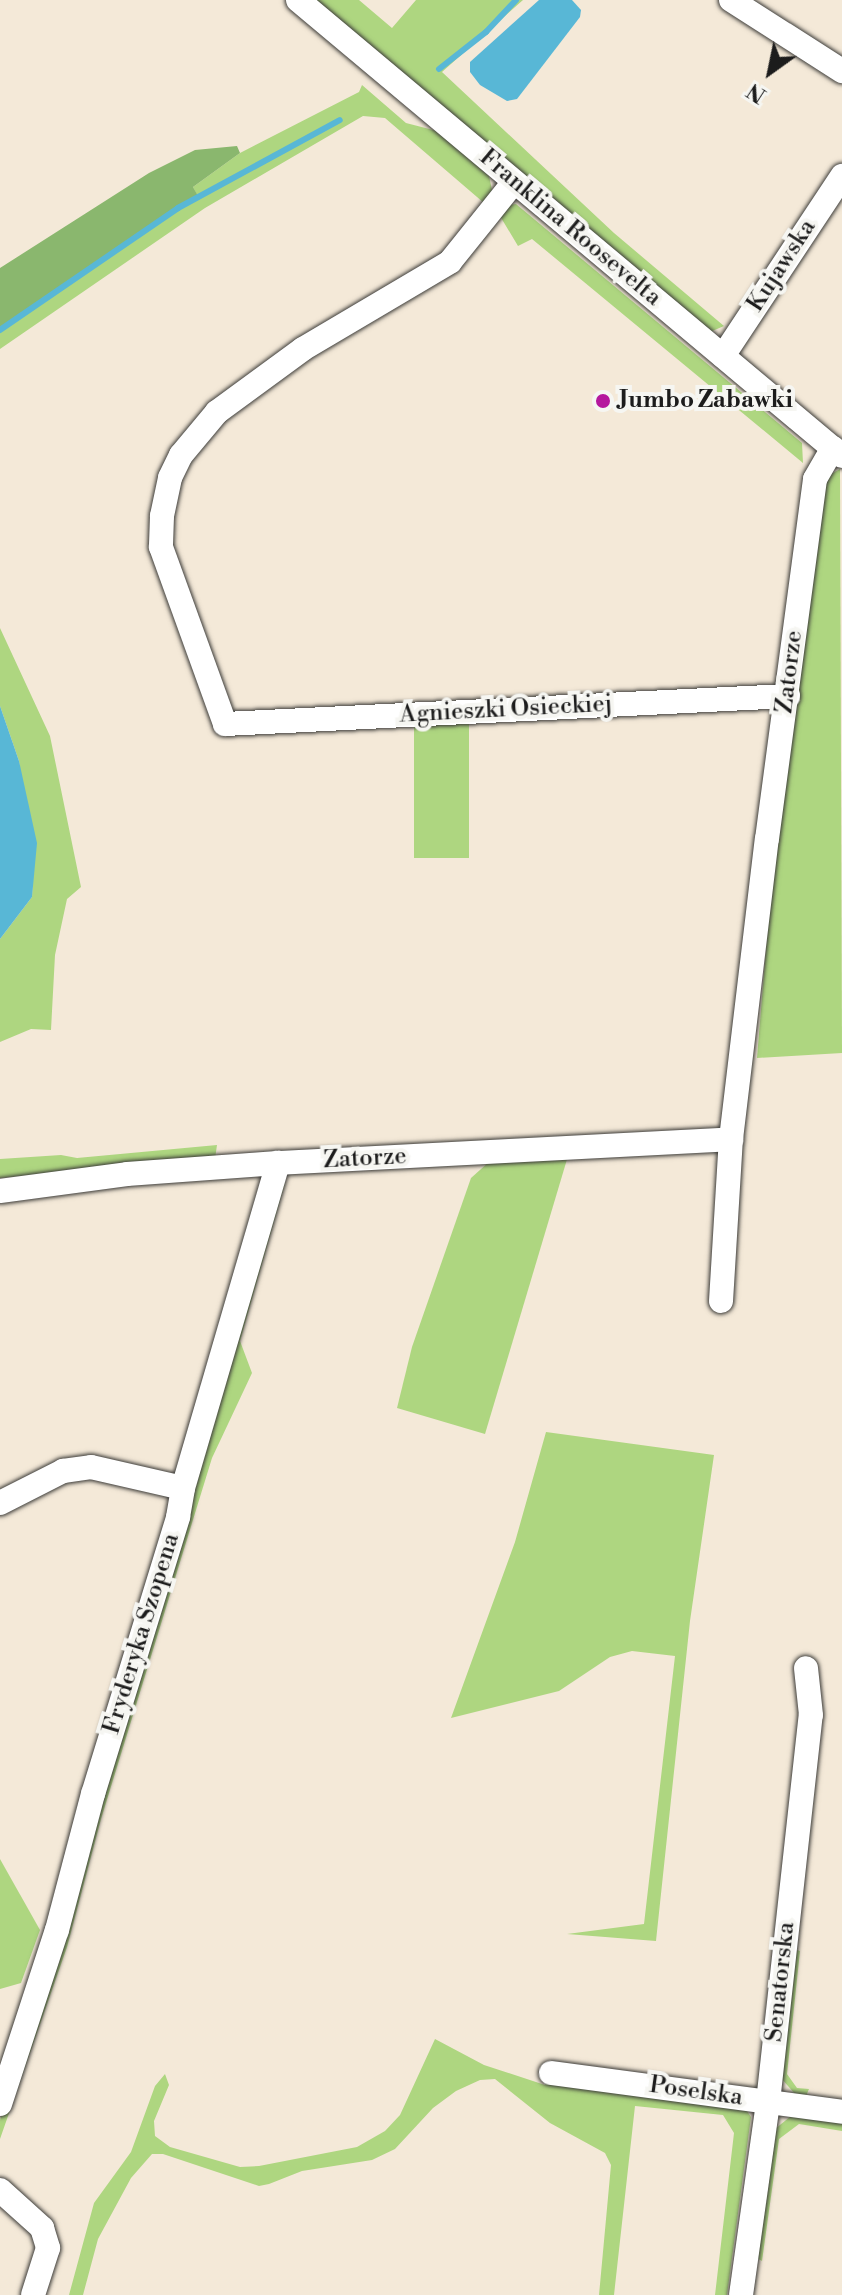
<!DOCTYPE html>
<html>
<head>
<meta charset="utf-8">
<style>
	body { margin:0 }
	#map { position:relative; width:842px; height:2295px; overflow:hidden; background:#f4e9d8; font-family:"Libre Bodoni",serif }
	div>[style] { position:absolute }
	.green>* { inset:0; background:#aed680; transform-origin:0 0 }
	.forest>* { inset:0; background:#8ab76e }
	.water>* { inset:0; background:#58b7d6 }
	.stream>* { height:6px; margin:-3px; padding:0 3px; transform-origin:3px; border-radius:3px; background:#58b7d6 }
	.roads { filter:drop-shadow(0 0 2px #3c3b38) drop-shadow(0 0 2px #3c3b38) }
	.minor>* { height:24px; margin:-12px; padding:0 12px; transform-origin:12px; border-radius:12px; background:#fff }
	.dots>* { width:22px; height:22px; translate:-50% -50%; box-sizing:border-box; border:4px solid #f6f6f2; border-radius:50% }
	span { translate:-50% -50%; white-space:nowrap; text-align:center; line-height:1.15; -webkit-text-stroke:8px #f6f6f2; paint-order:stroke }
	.street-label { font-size:24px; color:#1c1c1c }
	.poi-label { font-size:24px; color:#1c1c1c; font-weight:700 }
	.left { translate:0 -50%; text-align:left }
	.north { position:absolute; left:730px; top:32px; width:80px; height:80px; -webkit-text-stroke:6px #f6f6f2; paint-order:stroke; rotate:213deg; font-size:22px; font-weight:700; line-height:32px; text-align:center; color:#1c1c1c }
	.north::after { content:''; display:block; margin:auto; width:28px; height:36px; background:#1c1c1c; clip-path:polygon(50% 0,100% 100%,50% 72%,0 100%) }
</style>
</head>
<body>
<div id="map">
	<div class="green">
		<div style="clip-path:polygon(316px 0,359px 0,392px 28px,416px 0,523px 0,442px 72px,614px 233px,724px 326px,710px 332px)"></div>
		<div style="clip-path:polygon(362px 85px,406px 123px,437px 131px,489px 176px,492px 190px,484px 203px,385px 118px,363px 116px,205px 208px,0 349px,0 330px,198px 197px,193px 187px,240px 153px,359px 92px)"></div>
		<div style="clip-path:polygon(516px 204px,802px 443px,803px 463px,532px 239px,518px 246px,500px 216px,509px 205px)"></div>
		<div style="clip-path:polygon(840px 469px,842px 1053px,757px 1058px,769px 912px,824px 478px)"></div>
		<div style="clip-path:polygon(0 628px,50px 736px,81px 887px,67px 899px,55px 955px,51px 1030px,31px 1029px,0 1042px,0 939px,32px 897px,33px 877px,19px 761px,0 706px)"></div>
		<div style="left:414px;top:724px;width:55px;height:134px"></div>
		<div style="clip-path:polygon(217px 1145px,215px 1159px,0 1178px,0 1159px,61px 1155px,77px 1158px)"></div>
		<div style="clip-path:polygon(568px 1156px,485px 1434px,397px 1408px,412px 1347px,471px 1178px,490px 1161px)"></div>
		<div style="clip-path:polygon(285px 1183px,240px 1341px,252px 1373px,212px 1458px,101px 1819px,67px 1947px,0 2139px,0 2120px,279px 1191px)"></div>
		<div style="clip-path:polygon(546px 1432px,714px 1455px,690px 1621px,656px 1941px,567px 1934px,644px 1924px,675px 1656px,632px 1651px,610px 1657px,559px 1691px,451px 1718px,515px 1542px)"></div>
		<div style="clip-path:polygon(0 1859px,40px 1930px,21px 1983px,0 1989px)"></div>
		<div style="clip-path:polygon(794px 1949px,800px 1951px,787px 2074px,797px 2088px,809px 2089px,806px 2096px,795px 2094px,781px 2078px)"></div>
		<div style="clip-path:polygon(435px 2039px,484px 2065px,545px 2085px,546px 2079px,745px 2108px,751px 2117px,727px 2295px,715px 2295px,734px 2133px,723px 2115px,635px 2106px,614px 2295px,599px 2295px,611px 2165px,605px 2153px,550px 2123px,495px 2079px,480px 2080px,456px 2091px,433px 2108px,395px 2149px,372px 2160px,302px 2171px,269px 2184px,259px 2186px,163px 2154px,152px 2154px,131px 2178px,98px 2239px,83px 2295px,69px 2295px,94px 2203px,131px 2152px,155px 2086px,165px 2074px,169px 2085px,154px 2121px,155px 2136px,170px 2147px,240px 2167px,259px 2166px,357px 2147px,385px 2131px,400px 2115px)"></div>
		<div style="clip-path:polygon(791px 2116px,842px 2121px,842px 2131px,799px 2124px,779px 2139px,762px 2261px,755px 2257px,775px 2129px)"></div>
	</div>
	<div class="forest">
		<div style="clip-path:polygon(237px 146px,240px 153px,193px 187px,198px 196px,0 330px,0 268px,149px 173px,195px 150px)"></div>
	</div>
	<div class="water">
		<div style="clip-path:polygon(539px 0,572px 0,581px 10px,580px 17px,517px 99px,507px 101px,480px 85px,470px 72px,470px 62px)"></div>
		<div style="clip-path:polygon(0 706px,19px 761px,37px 843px,32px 897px,0 939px)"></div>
	</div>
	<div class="stream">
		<div style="left:439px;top:69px;width:60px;rotate:-38.2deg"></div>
		<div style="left:486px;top:32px;width:44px;rotate:-46.8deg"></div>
		<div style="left:0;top:330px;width:216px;rotate:-34.4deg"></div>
		<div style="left:178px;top:208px;width:184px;rotate:-28.5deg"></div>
	</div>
	<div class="roads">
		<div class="minor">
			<div style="left:298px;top:0;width:710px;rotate:39.97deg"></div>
			<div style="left:731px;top:0;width:132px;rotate:32.6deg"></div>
			<div style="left:514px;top:182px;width:102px;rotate:128.7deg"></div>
			<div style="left:450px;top:262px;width:171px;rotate:149.4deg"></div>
			<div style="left:303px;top:349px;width:107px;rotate:143.8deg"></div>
			<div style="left:217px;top:412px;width:56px;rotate:129.9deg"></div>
			<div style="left:181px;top:455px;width:25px;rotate:116deg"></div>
			<div style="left:170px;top:478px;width:39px;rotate:102deg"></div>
			<div style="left:162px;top:516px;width:31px;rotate:92deg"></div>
			<div style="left:161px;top:547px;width:188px;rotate:70.1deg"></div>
			<div style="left:225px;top:724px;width:564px;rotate:-2.85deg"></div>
			<div style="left:723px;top:356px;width:216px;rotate:-56.5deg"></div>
			<div style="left:0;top:1191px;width:128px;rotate:-7.6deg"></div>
			<div style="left:127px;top:1174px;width:151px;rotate:-4.2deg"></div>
			<div style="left:278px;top:1163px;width:454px;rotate:-3deg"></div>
			<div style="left:721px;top:1301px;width:162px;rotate:-86.5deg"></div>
			<div style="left:731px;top:1139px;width:302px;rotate:-83.2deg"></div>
			<div style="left:767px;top:839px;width:363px;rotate:-82.4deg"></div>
			<div style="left:815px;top:479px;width:36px;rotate:-60deg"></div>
			<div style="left:0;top:1503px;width:71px;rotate:-26.9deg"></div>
			<div style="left:63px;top:1471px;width:28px;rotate:-8deg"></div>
			<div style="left:91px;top:1467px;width:94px;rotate:12.9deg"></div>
			<div style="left:551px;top:2073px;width:294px;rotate:7.6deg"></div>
			<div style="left:0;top:2104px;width:183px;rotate:-71.9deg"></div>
			<div style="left:57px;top:1930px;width:141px;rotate:-75.2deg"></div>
			<div style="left:93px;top:1794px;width:290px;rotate:-72.9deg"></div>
			<div style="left:178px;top:1517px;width:29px;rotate:-80deg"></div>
			<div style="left:183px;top:1488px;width:339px;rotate:-73.7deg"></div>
			<div style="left:0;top:2190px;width:57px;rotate:42.1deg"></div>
			<div style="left:42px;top:2228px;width:21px;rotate:73deg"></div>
			<div style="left:48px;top:2248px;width:49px;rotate:107.7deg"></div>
			<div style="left:741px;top:2295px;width:195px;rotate:-82deg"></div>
			<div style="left:768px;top:2102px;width:389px;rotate:-83.7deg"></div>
			<div style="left:811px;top:1715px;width:47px;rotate:-96.1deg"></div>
		</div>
	</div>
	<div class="dots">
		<div style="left:603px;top:401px;background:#b5179e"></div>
	</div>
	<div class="street-label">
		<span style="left:570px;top:228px;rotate:40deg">Franklina Roosevelta</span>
		<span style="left:782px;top:266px;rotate:-57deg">Kujawska</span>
		<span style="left:790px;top:672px;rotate:-83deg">Zatorze</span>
		<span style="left:506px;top:710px;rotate:-3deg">Agnieszki Osieckiej</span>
		<span style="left:365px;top:1159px;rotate:-3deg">Zatorze</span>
		<span style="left:142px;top:1634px;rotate:-73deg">Fryderyka Szopena</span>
		<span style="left:781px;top:1982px;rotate:-84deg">Senatorska</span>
		<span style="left:696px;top:2092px;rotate:8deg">Poselska</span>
	</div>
	<div class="poi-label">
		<span class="left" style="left:619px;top:401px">Jumbo Zabawki</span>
	</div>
	<div class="north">N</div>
</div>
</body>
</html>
